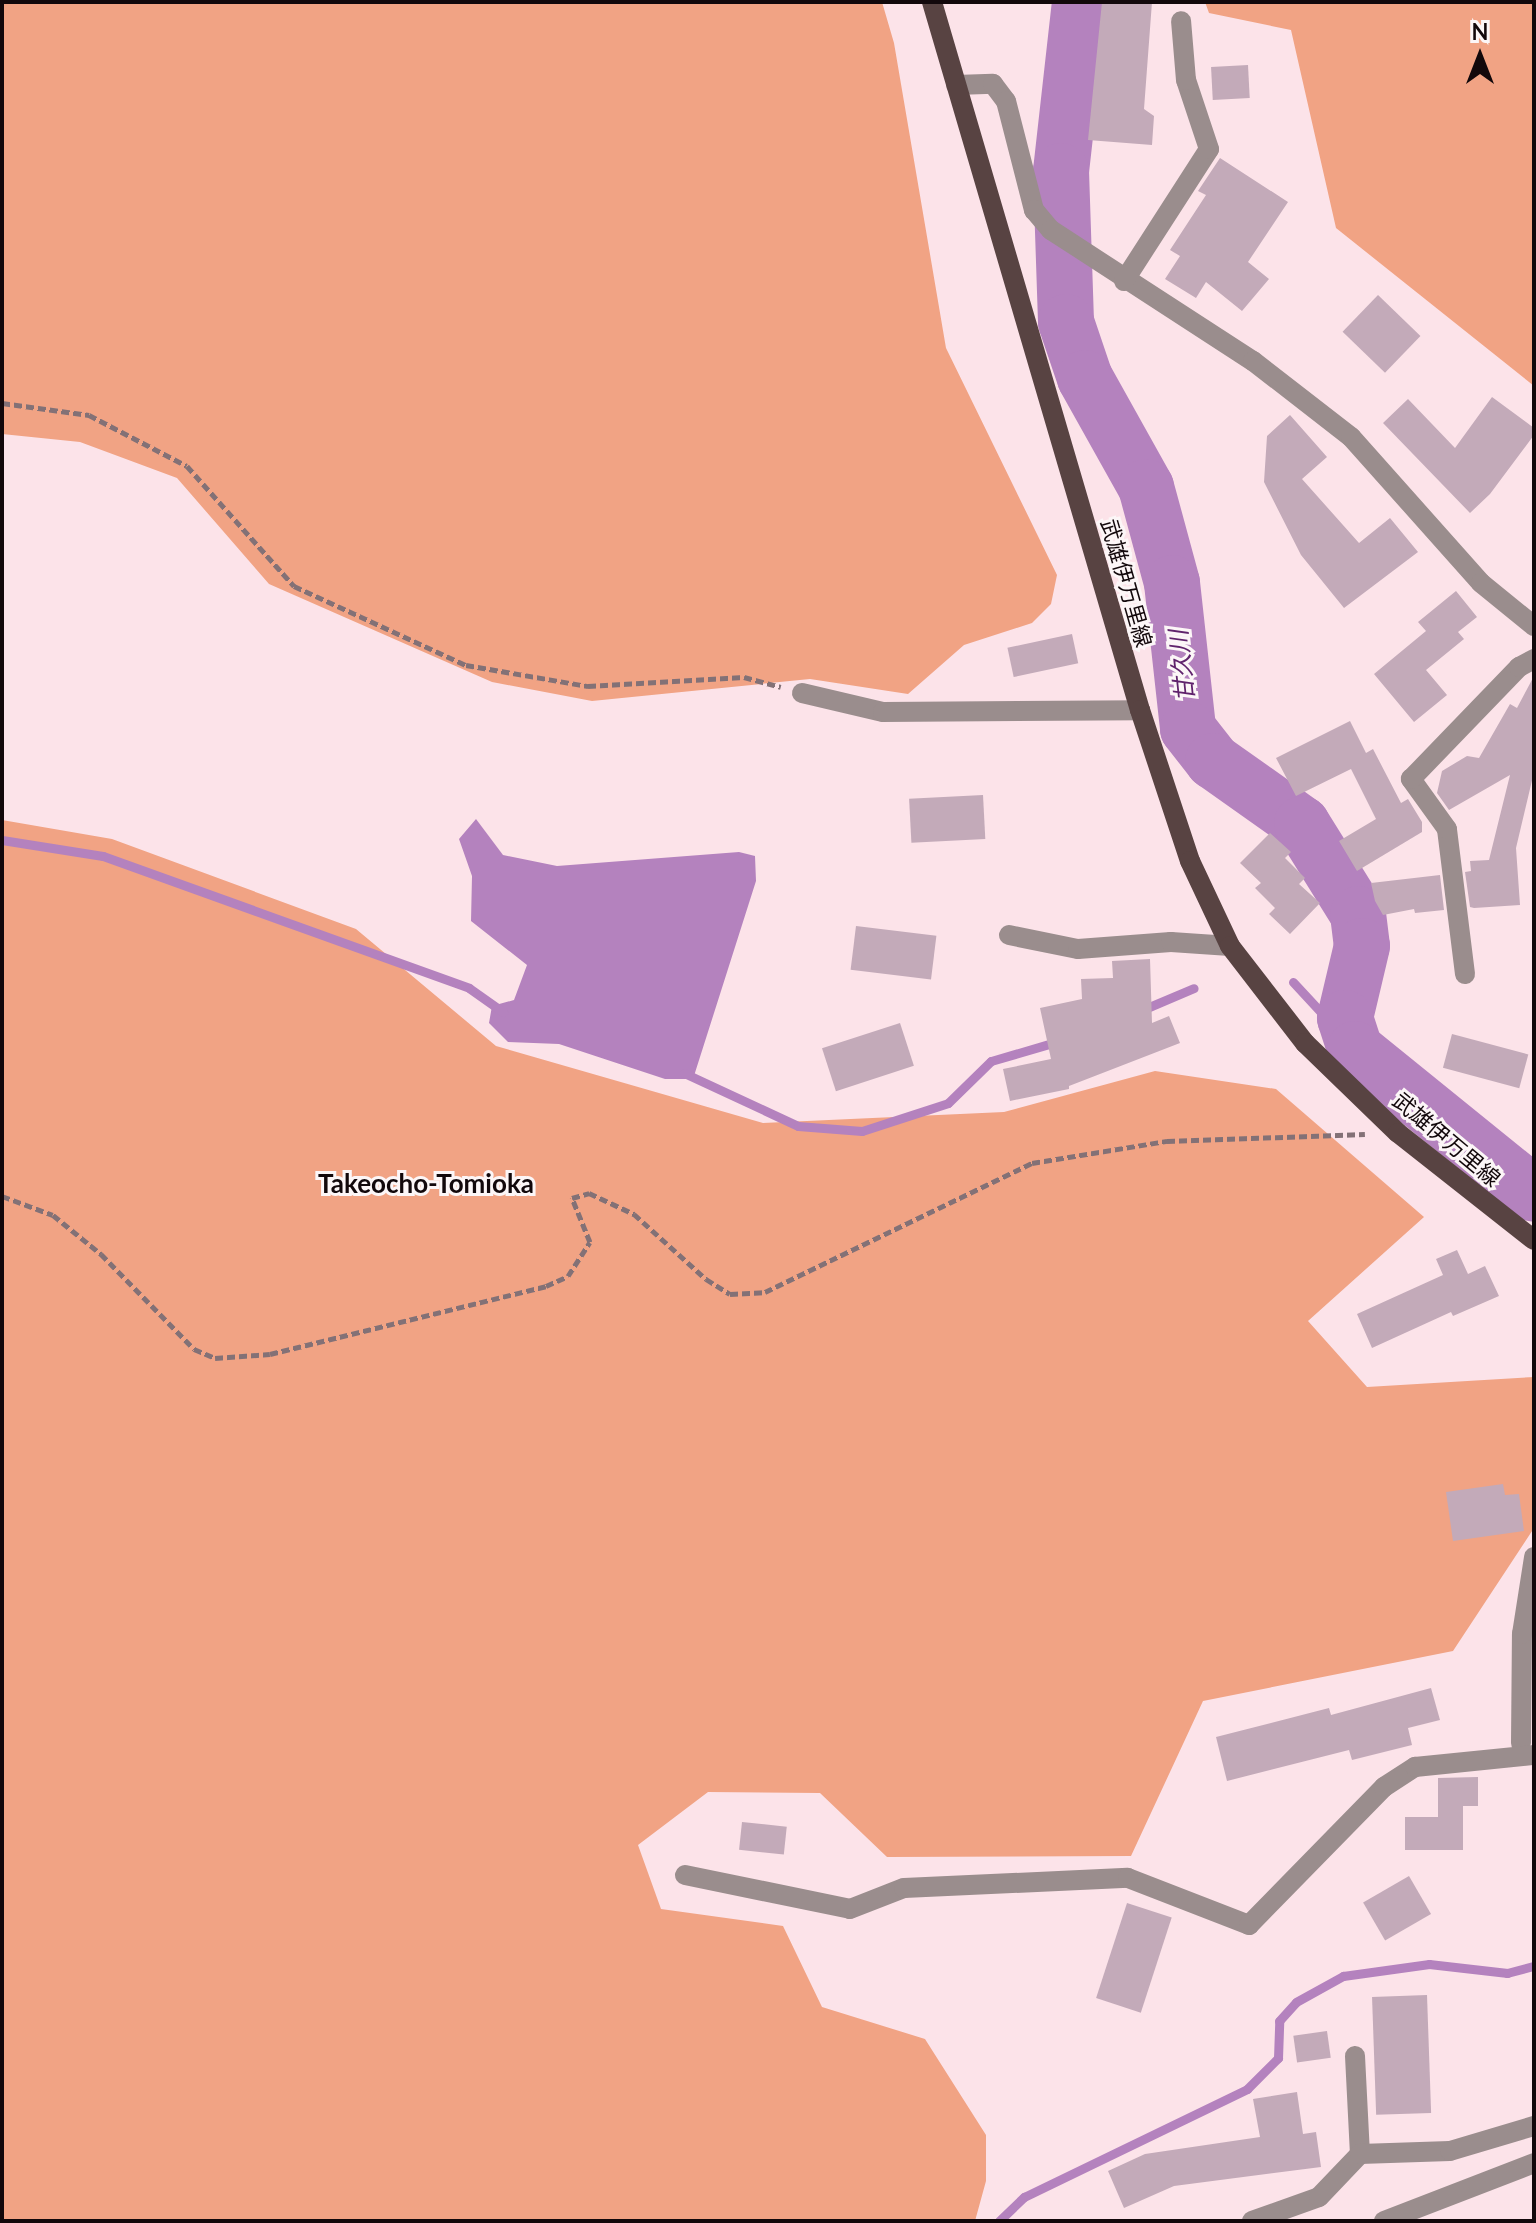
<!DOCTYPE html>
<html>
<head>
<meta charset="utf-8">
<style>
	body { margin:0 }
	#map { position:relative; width:1536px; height:2223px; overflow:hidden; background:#fce3e9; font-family:Lato,"Noto Sans JP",sans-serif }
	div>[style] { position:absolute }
	.forest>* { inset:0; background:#f1a384 }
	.water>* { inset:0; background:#b482be }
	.stream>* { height:9px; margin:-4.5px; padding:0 4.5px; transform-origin:4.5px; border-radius:4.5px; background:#b482be }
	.river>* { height:56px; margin:-28px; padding:0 28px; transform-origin:28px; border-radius:28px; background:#b482be }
	.building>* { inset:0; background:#c3aab9; transform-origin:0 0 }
	.path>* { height:5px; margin-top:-2.5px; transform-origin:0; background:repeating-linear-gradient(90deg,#837176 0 8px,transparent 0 12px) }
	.minor>* { height:20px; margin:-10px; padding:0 10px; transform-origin:10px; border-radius:10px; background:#9a8d8d }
	.major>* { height:20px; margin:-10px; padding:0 10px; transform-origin:10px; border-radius:10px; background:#584342 }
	span { translate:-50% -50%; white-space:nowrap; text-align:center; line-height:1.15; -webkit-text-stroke:6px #fcf6f7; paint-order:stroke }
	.street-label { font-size:22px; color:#12080b }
	.water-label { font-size:24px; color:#60236c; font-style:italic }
	.quarter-label { font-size:26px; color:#12080b; font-weight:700 }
	.frame { position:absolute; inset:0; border:4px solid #12080b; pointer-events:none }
	.north { position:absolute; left:1440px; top:16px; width:80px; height:80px; -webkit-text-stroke:6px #fcf6f7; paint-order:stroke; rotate:0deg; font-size:22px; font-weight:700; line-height:32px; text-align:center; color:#12080b }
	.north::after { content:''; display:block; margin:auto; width:28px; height:36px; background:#12080b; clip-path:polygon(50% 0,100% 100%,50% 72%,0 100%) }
</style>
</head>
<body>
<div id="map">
	<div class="forest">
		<div style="clip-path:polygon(2px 2px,882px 2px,894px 43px,946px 348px,1057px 575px,1051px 604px,1032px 623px,964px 645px,908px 694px,810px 679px,592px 701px,492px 682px,269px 584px,177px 478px,80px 442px,2px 434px)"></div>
		<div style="clip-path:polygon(1205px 2px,1534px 2px,1534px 386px,1336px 228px,1291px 30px,1209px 13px)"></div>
		<div style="clip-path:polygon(2px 820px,112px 839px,356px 929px,496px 1046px,763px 1123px,1004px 1112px,1155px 1071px,1276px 1089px,1424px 1217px,1308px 1321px,1367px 1387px,1534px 1377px,1534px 1528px,1453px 1651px,1203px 1701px,1131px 1856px,887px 1857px,820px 1793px,708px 1792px,638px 1845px,661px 1909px,783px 1926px,822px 2007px,925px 2039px,986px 2135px,986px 2181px,975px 2221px,2px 2221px)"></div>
	</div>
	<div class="water">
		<div style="clip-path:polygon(476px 819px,503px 855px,557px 866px,739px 852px,755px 856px,756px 881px,693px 1079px,665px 1079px,559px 1044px,508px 1042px,489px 1023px,492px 1006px,514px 1000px,527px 965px,471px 921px,472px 876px,459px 839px)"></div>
	</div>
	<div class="stream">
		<div style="left:2px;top:840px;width:102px;rotate:9deg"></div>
		<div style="left:103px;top:856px;width:389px;rotate:19.8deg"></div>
		<div style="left:469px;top:988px;width:42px;rotate:35.2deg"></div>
		<div style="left:1293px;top:982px;width:91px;rotate:47.2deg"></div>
		<div style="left:1142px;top:1010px;width:56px;rotate:-22.9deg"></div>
		<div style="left:684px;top:1073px;width:126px;rotate:24.9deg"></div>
		<div style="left:798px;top:1126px;width:64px;rotate:4.5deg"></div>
		<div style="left:862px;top:1131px;width:90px;rotate:-18deg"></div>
		<div style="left:948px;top:1103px;width:60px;rotate:-44.3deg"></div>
		<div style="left:991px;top:1061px;width:68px;rotate:-16.3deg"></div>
		<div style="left:999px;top:2221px;width:35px;rotate:-44deg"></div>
		<div style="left:1024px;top:2197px;width:248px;rotate:-25.8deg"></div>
		<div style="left:1247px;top:2089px;width:44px;rotate:-45deg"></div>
		<div style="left:1278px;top:2058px;width:37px;rotate:-88deg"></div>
		<div style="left:1279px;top:2021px;width:25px;rotate:-48deg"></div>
		<div style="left:1296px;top:2002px;width:54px;rotate:-29deg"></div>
		<div style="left:1343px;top:1976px;width:87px;rotate:-7.9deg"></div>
		<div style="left:1429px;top:1964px;width:79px;rotate:6.6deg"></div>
		<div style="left:1507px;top:1973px;width:28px;rotate:-15deg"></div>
	</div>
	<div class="river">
		<div style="left:1080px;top:2px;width:170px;rotate:96.4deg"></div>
		<div style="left:1061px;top:171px;width:151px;rotate:88.1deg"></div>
		<div style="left:1066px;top:322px;width:59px;rotate:71.3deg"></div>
		<div style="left:1085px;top:378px;width:125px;rotate:60.8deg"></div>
		<div style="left:1146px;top:487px;width:99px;rotate:74.8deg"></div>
		<div style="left:1172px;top:583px;width:147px;rotate:83.7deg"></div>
		<div style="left:1188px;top:729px;width:41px;rotate:52deg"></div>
		<div style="left:1213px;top:761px;width:109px;rotate:35.3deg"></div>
		<div style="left:1302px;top:824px;width:106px;rotate:58.1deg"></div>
		<div style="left:1358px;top:914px;width:32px;rotate:83deg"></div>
		<div style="left:1362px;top:946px;width:74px;rotate:103.3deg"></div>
		<div style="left:1345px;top:1018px;width:33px;rotate:72deg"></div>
		<div style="left:1355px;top:1049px;width:230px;rotate:39deg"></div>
	</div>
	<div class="building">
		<div style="clip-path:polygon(1102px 2px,1152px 2px,1144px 109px,1154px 116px,1152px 145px,1088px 140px)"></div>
		<div style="left:1248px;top:65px;width:33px;height:37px;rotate:87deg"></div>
		<div style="clip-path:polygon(1220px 158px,1288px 202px,1248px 262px,1269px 279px,1242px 311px,1206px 282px,1196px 298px,1165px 279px,1180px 256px,1170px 250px,1206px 195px,1198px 191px)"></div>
		<div style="left:1378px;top:295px;width:59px;height:51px;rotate:44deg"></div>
		<div style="clip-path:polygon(1492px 397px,1534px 428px,1534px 435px,1490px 494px,1470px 513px,1383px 423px,1408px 399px,1455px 448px)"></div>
		<div style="clip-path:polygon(1290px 415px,1327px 457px,1302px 479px,1359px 543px,1390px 518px,1418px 552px,1344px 608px,1301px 555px,1264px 482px,1267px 436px)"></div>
		<div style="clip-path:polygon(1456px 591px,1477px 617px,1458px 632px,1464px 639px,1426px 670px,1447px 695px,1414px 722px,1374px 674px,1426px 631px,1418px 622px)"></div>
		<div style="left:1072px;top:634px;width:30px;height:66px;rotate:78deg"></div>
		<div style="clip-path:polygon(1534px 676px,1534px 772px,1516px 848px,1520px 905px,1474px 908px,1470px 907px,1465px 872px,1471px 871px,1470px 861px,1489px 860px,1510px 775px,1449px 810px,1437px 793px,1442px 771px,1467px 756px,1479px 758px,1510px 704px,1517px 708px)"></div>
		<div style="clip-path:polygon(1350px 721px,1366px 753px,1373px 749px,1401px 803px,1408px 799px,1422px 822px,1422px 832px,1357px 871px,1339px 841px,1376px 819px,1351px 769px,1296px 796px,1276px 758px)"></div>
		<div style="left:983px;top:795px;width:44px;height:74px;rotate:87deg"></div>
		<div style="clip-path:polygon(1270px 833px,1291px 852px,1285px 858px,1305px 878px,1299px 884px,1320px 903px,1290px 934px,1269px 914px,1275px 908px,1255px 888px,1261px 883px,1240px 863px)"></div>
		<div style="clip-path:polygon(1440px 875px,1444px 910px,1415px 913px,1414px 909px,1383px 915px,1375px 901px,1371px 883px)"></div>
		<div style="left:856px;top:926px;width:81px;height:44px;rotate:7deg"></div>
		<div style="clip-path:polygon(1150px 959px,1152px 1023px,1169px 1016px,1180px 1043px,1069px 1086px,1069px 1089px,1010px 1101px,1003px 1069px,1051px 1059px,1040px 1008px,1082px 999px,1081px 979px,1113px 978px,1112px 961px)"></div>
		<div style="left:900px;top:1023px;width:45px;height:82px;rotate:72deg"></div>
		<div style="left:1452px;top:1034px;width:79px;height:35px;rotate:15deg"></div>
		<div style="clip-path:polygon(1457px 1250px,1468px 1274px,1485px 1266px,1499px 1296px,1453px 1316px,1451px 1312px,1372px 1348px,1357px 1314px,1443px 1275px,1436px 1259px)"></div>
		<div style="clip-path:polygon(1503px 1484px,1505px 1495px,1519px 1494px,1524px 1531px,1453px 1541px,1446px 1492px)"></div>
		<div style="clip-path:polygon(1431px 1688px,1440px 1720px,1408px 1728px,1412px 1745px,1352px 1760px,1349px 1750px,1227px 1781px,1216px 1737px,1329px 1708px,1331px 1715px)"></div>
		<div style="clip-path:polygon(1478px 1777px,1478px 1806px,1463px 1806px,1463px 1850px,1405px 1850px,1405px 1817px,1438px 1817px,1438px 1778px)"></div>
		<div style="left:742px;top:1822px;width:45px;height:28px;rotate:6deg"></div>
		<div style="left:1409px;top:1876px;width:44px;height:53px;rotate:60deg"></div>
		<div style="left:1127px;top:1903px;width:47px;height:100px;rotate:18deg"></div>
		<div style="left:1427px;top:1995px;width:118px;height:55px;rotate:88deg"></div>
		<div style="left:1327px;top:2031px;width:27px;height:34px;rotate:82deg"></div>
		<div style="clip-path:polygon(1297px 2092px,1303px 2134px,1316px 2132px,1321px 2167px,1174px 2186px,1124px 2208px,1108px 2171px,1145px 2154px,1260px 2137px,1253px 2099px)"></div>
	</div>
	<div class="path">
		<div style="left:2px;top:403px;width:88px;rotate:7.9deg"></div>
		<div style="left:89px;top:415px;width:110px;rotate:27.5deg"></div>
		<div style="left:187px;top:466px;width:161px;rotate:48.3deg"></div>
		<div style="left:294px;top:586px;width:189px;rotate:24.7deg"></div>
		<div style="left:466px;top:665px;width:124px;rotate:9.8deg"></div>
		<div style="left:588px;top:686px;width:156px;rotate:-3.3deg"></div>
		<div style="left:744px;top:677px;width:38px;rotate:15deg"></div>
		<div style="left:2px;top:1196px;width:54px;rotate:20.4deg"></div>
		<div style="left:53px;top:1215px;width:62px;rotate:39.1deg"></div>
		<div style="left:101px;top:1254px;width:133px;rotate:45.6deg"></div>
		<div style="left:194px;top:1349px;width:23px;rotate:23deg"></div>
		<div style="left:215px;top:1358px;width:55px;rotate:-4.2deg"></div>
		<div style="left:270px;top:1354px;width:284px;rotate:-13.8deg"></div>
		<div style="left:546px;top:1286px;width:24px;rotate:-24deg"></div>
		<div style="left:568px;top:1276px;width:40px;rotate:-57.1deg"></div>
		<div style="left:590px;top:1242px;width:48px;rotate:-112.2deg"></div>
		<div style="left:572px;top:1198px;width:18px;rotate:-16deg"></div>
		<div style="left:589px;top:1193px;width:50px;rotate:25deg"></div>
		<div style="left:634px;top:1214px;width:97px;rotate:42.1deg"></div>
		<div style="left:706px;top:1279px;width:28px;rotate:32deg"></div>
		<div style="left:730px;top:1294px;width:35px;rotate:-3deg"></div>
		<div style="left:765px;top:1292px;width:297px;rotate:-25.8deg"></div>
		<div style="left:1032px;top:1163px;width:137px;rotate:-9.3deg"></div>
		<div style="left:1167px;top:1141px;width:198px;rotate:-2deg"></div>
	</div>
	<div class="minor">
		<div style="left:956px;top:85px;width:37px;rotate:-2deg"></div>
		<div style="left:993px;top:84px;width:21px;rotate:53deg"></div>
		<div style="left:1006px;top:101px;width:113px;rotate:75.6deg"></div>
		<div style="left:1034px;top:210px;width:26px;rotate:50deg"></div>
		<div style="left:1051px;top:230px;width:241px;rotate:33deg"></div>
		<div style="left:1253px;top:361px;width:124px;rotate:37.8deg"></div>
		<div style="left:1351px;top:437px;width:195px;rotate:48.3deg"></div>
		<div style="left:1481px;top:583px;width:68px;rotate:39.1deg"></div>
		<div style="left:1124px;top:281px;width:157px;rotate:-57.2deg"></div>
		<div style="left:1209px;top:149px;width:73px;rotate:-108.4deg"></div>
		<div style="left:1186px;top:80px;width:59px;rotate:-94.8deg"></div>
		<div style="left:802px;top:693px;width:83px;rotate:13.2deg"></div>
		<div style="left:883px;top:712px;width:257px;rotate:-0.4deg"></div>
		<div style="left:1009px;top:935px;width:70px;rotate:11.5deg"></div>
		<div style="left:1078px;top:949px;width:93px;rotate:-4.3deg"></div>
		<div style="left:1171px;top:942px;width:59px;rotate:3.9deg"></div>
		<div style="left:1465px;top:974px;width:146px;rotate:-97.1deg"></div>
		<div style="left:1447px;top:829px;width:62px;rotate:-125.8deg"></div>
		<div style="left:1411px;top:779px;width:156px;rotate:-46deg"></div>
		<div style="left:1519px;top:667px;width:17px;rotate:-28deg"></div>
		<div style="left:1521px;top:1743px;width:109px;rotate:-89.5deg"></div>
		<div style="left:1522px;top:1634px;width:78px;rotate:-81.1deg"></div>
		<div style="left:685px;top:1875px;width:168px;rotate:11.6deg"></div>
		<div style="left:850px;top:1909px;width:58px;rotate:-21.3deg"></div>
		<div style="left:904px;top:1888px;width:224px;rotate:-2.6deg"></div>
		<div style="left:1128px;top:1878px;width:130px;rotate:21.2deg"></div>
		<div style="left:1249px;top:1925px;width:193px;rotate:-45.6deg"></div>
		<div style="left:1384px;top:1787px;width:37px;rotate:-33deg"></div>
		<div style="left:1415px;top:1767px;width:120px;rotate:-5.8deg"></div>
		<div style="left:1355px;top:2056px;width:98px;rotate:87.1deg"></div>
		<div style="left:1252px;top:2221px;width:71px;rotate:-19.7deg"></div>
		<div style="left:1319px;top:2197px;width:59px;rotate:-46.4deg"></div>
		<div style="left:1360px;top:2154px;width:90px;rotate:-1.9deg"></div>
		<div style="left:1450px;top:2151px;width:88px;rotate:-16.6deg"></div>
		<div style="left:1384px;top:2221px;width:161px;rotate:-21.1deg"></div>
	</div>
	<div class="major">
		<div style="left:932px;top:2px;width:738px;rotate:73.63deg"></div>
		<div style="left:1140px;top:710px;width:159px;rotate:71.7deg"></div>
		<div style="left:1190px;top:861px;width:94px;rotate:64.8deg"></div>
		<div style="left:1230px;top:946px;width:123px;rotate:52.3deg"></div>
		<div style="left:1305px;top:1043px;width:129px;rotate:44.1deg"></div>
		<div style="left:1398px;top:1133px;width:173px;rotate:38.2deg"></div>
	</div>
	<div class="street-label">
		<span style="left:1127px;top:583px;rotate:74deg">武雄伊万里線</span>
		<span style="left:1447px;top:1139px;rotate:40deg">武雄伊万里線</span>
	</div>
	<div class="water-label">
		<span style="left:1181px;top:666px;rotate:-96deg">甘久川</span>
	</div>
	<div class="quarter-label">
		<span style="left:426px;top:1184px">Takeocho-Tomioka</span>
	</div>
	<div class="frame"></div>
	<div class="north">N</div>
</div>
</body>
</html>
